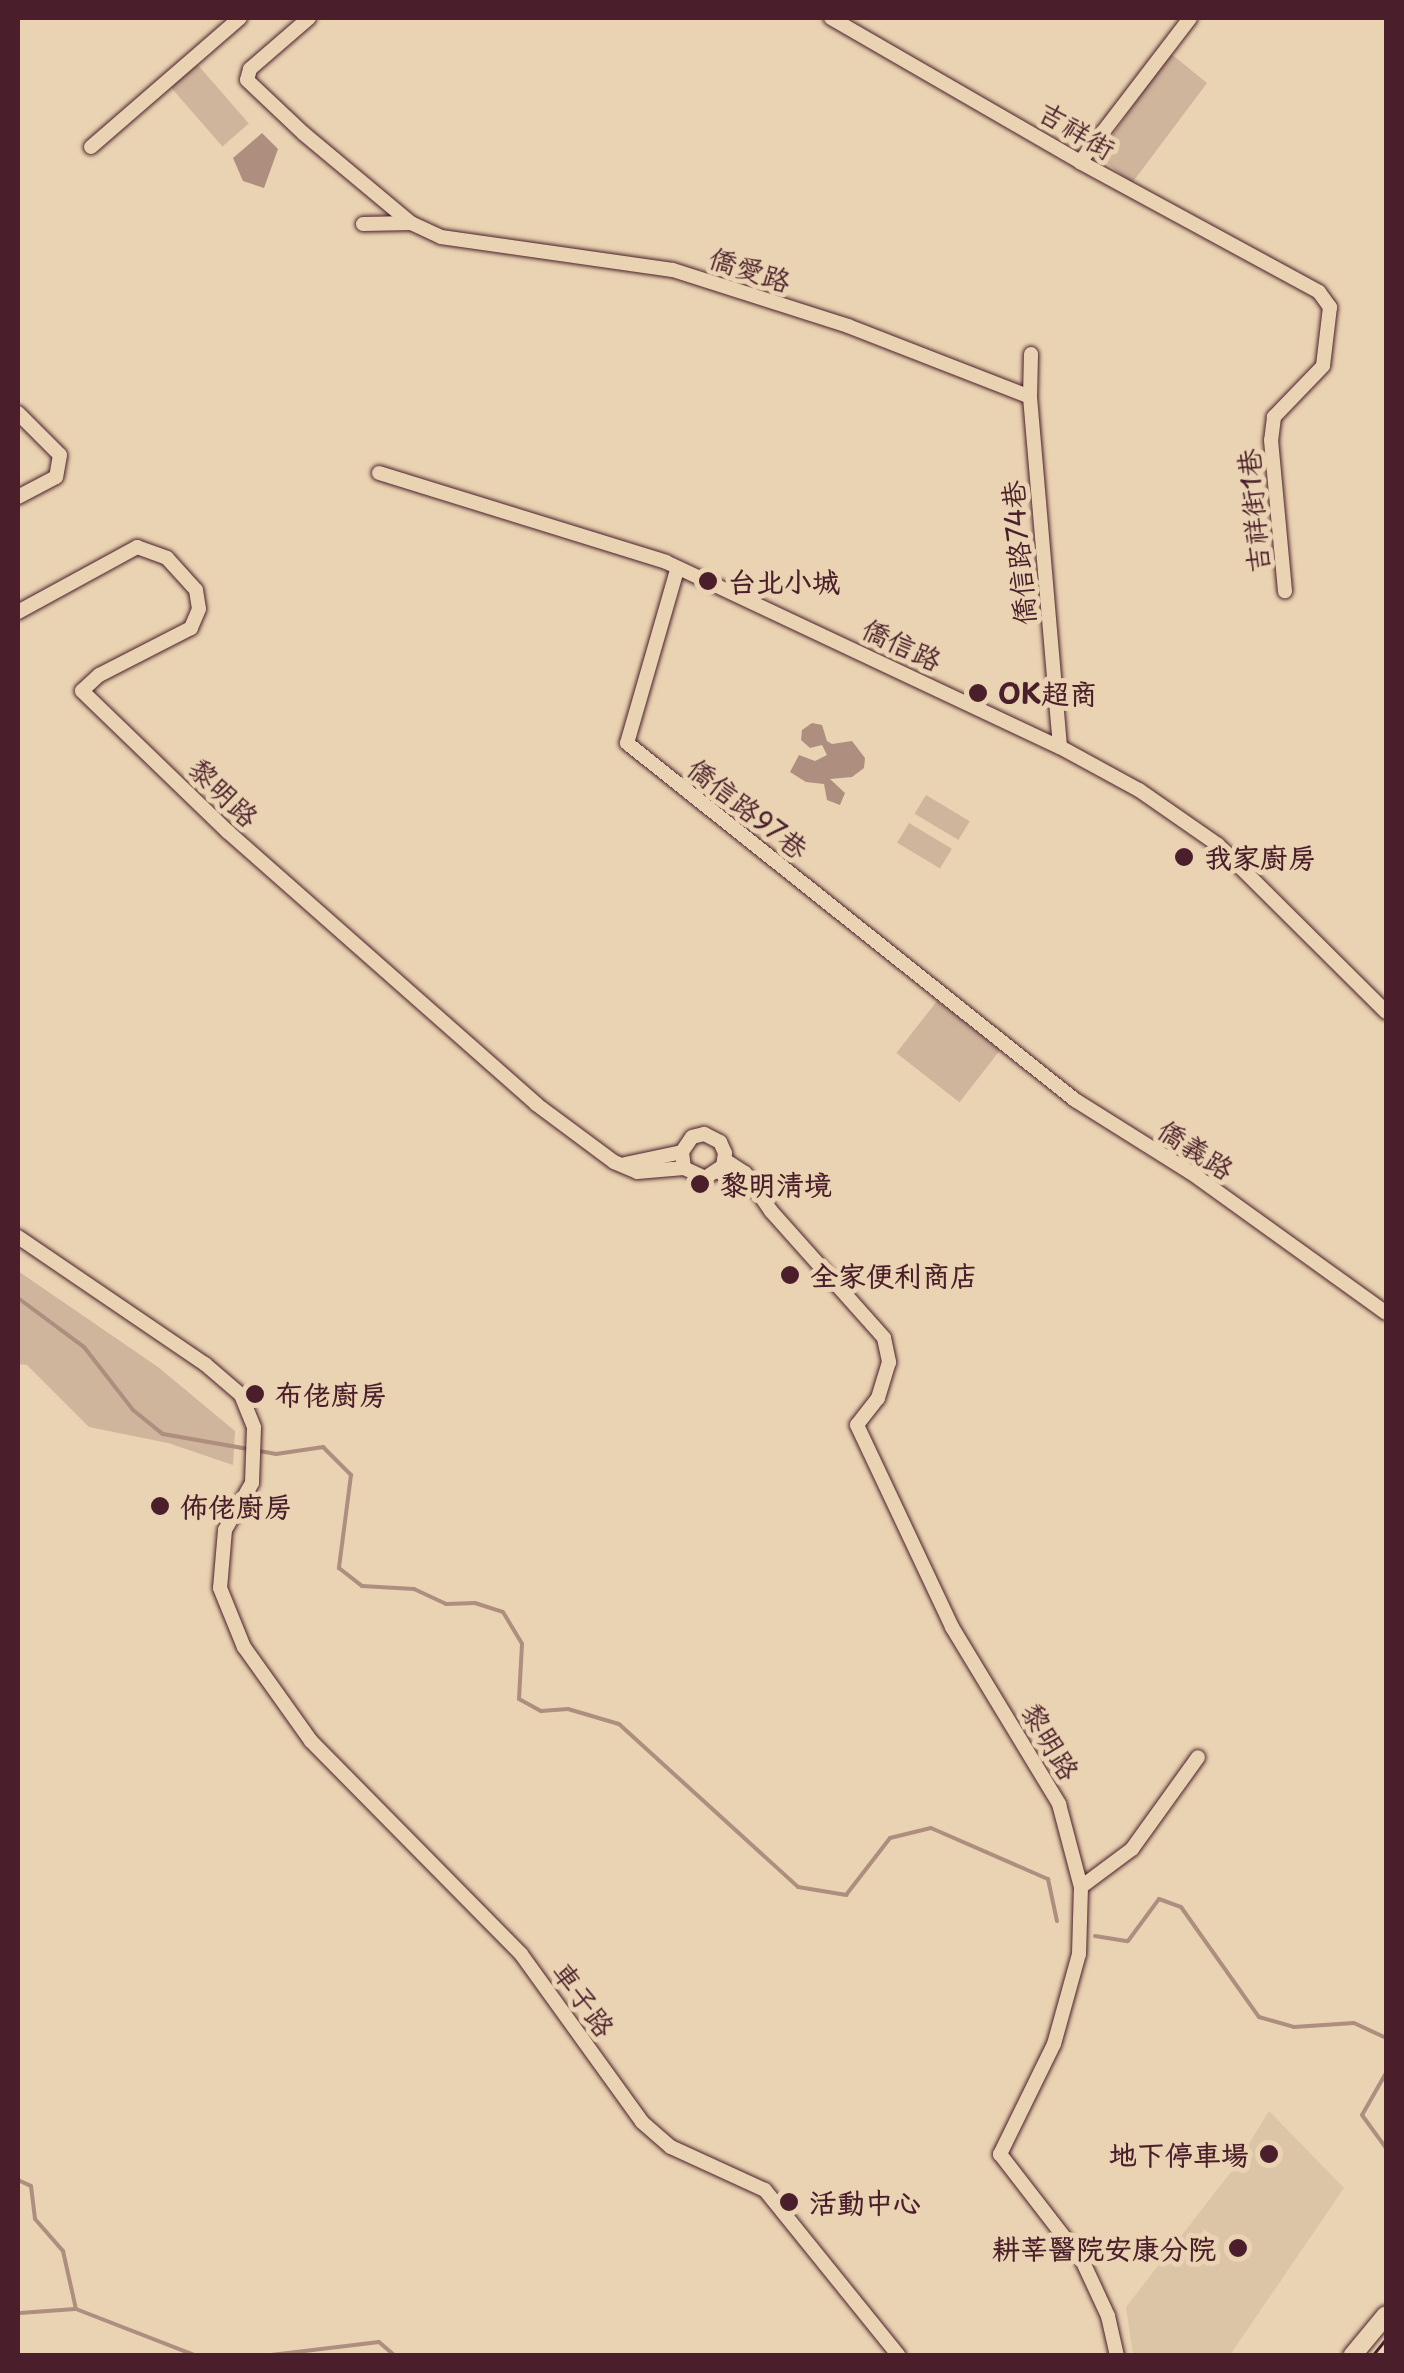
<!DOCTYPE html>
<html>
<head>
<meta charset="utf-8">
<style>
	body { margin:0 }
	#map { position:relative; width:1404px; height:2373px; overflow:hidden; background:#ead3b2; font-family:"Playpen Sans","LXGW WenKai TC",sans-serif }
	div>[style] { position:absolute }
	.built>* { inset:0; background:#dcc4a7 }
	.green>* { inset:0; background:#cfb59c; transform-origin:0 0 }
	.water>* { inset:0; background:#ad8e7f }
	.stream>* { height:4px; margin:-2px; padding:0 2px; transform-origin:2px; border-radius:2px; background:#ad8e7f }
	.roads { filter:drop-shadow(0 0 2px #4a1f2b) drop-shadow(0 0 2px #4a1f2b) }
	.minor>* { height:14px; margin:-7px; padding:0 7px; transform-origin:7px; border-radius:7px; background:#ead3b2 }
	.tertiary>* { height:18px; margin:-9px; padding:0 9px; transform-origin:9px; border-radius:9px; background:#ead3b2 }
	.tram>* { height:2.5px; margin:-1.25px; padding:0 1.25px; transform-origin:1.25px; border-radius:1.25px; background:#4a1f2b }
	.dots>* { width:28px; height:28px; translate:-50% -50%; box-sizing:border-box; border:5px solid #ead3b2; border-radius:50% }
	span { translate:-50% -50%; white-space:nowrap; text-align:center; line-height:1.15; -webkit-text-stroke:10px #ead3b2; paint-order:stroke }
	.street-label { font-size:28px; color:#4a1f2b }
	.poi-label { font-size:28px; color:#4a1f2b; font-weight:700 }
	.left { translate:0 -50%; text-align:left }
	.right { translate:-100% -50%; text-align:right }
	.frame { position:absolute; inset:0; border:20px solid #4a1f2b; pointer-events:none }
</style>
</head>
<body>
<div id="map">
	<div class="built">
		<div style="clip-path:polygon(1269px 2111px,1344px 2188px,1230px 2355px,1133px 2355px,1126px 2307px,1234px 2168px)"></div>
	</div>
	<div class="green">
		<div style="clip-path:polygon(1170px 53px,1207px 83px,1132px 183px,1102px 159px,1101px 152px)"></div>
		<div style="left:197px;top:64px;width:79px;height:35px;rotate:49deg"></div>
		<div style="left:926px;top:795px;width:51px;height:22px;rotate:31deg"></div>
		<div style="left:909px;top:823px;width:50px;height:23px;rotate:31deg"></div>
		<div style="left:937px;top:1001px;width:80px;height:66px;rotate:38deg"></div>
		<div style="clip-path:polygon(18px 1271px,158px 1367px,235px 1431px,233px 1465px,168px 1443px,89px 1427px,27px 1365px,18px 1364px)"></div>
	</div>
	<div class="water">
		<div style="clip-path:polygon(262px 133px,278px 149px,264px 188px,243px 181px,233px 158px)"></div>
		<div style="clip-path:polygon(812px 723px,822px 725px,827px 741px,832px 744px,852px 741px,865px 758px,864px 768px,852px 777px,830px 779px,845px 793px,840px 805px,827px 800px,824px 784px,806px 782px,790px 772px,799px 755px,815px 761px,827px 755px,822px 745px,810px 748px,801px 740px,802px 730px)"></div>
	</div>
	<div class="stream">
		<div style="left:18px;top:1298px;width:82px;rotate:36.6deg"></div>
		<div style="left:84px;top:1347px;width:80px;rotate:52.1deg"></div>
		<div style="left:133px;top:1410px;width:38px;rotate:39deg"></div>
		<div style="left:163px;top:1434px;width:115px;rotate:10deg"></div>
		<div style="left:276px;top:1454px;width:48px;rotate:-8.5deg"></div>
		<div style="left:323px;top:1447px;width:40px;rotate:45deg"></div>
		<div style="left:351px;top:1475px;width:94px;rotate:97.4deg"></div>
		<div style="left:339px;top:1568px;width:29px;rotate:38deg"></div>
		<div style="left:362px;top:1586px;width:52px;rotate:3.3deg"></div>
		<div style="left:414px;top:1589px;width:35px;rotate:25deg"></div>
		<div style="left:446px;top:1604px;width:29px;rotate:-2deg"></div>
		<div style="left:475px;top:1603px;width:29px;rotate:18deg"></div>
		<div style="left:503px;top:1612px;width:37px;rotate:59deg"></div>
		<div style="left:522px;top:1644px;width:55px;rotate:93.1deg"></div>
		<div style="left:519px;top:1699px;width:25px;rotate:29deg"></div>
		<div style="left:541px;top:1711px;width:27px;rotate:-4deg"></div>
		<div style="left:568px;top:1709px;width:53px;rotate:16.4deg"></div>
		<div style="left:619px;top:1724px;width:242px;rotate:42.3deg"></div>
		<div style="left:798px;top:1887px;width:49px;rotate:9.5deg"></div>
		<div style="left:846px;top:1895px;width:72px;rotate:-52.3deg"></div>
		<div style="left:890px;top:1838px;width:42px;rotate:-13.7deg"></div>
		<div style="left:931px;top:1828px;width:128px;rotate:23.6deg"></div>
		<div style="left:1048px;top:1879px;width:43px;rotate:77.9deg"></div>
		<div style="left:1095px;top:1936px;width:33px;rotate:9deg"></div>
		<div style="left:1128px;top:1941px;width:52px;rotate:-53.6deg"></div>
		<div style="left:1159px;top:1899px;width:23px;rotate:20deg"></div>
		<div style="left:1181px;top:1907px;width:135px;rotate:54.7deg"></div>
		<div style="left:1259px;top:2017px;width:36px;rotate:16deg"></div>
		<div style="left:1294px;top:2027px;width:60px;rotate:-3.8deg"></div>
		<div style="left:1354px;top:2023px;width:35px;rotate:25deg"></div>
		<div style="left:1386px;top:2073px;width:48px;rotate:119.7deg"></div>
		<div style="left:1362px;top:2115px;width:41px;rotate:54deg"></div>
		<div style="left:18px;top:2180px;width:14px;rotate:25deg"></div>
		<div style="left:31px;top:2186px;width:33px;rotate:83deg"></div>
		<div style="left:35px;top:2219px;width:43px;rotate:48.8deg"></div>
		<div style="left:63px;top:2251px;width:59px;rotate:77.4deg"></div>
		<div style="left:76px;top:2309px;width:130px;rotate:21.2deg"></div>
		<div style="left:20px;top:2313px;width:55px;rotate:-4.2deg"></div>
		<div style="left:263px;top:2356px;width:117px;rotate:-6.9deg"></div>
		<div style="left:379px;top:2342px;width:21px;rotate:41deg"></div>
	</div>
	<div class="roads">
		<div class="minor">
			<div style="left:309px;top:18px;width:78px;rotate:139.2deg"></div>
			<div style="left:250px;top:69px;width:11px;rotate:105deg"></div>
			<div style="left:247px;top:80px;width:77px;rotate:43.4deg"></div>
			<div style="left:303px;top:133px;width:141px;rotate:39.8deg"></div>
			<div style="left:411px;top:223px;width:33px;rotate:25deg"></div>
			<div style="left:441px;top:237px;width:234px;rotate:8.1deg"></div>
			<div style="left:673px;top:270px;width:184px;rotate:17.7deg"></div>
			<div style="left:848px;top:326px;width:195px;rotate:21.3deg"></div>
			<div style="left:831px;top:18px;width:288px;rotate:30deg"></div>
			<div style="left:1080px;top:162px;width:272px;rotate:28.5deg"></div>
			<div style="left:1319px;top:292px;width:19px;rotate:54deg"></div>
			<div style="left:1330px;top:307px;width:59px;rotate:96.8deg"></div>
			<div style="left:1323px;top:366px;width:71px;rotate:133.9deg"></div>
			<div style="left:1274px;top:417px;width:23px;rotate:97deg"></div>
			<div style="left:1271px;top:440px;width:152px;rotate:84.7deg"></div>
			<div style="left:91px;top:147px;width:197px;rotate:-40.9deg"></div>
			<div style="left:1080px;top:162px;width:181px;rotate:-52.6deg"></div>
			<div style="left:363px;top:224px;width:48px;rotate:-1.2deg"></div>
			<div style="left:1031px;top:354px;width:43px;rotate:91.3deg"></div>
			<div style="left:1030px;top:397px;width:351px;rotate:85.1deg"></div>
			<div style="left:18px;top:413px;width:59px;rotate:45deg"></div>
			<div style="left:60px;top:455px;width:22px;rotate:100deg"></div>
			<div style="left:56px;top:477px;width:43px;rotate:152.2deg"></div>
			<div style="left:379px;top:473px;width:300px;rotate:17.2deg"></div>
			<div style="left:666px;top:562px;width:435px;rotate:25.2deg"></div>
			<div style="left:1060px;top:747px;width:90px;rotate:28.6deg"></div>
			<div style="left:1139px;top:790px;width:96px;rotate:34.8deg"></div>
			<div style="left:1218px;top:845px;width:237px;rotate:44.8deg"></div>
			<div style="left:677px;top:570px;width:180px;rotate:106.1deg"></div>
			<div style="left:627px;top:743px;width:573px;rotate:38.55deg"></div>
			<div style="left:1075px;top:1100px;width:136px;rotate:32.1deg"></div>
			<div style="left:1190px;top:1172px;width:241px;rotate:35.7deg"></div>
			<div style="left:18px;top:612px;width:136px;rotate:-28.6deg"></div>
			<div style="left:137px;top:547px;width:32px;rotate:20deg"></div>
			<div style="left:167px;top:558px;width:43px;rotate:47.8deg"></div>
			<div style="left:196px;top:590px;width:19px;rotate:81deg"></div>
			<div style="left:199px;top:609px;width:21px;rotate:113deg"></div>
			<div style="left:191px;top:628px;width:103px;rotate:152.9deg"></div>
			<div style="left:99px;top:675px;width:23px;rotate:137deg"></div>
			<div style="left:82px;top:691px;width:203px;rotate:44deg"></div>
			<div style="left:228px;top:832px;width:411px;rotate:41.4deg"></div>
			<div style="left:536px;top:1104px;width:97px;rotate:36.6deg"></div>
			<div style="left:614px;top:1162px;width:25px;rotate:23deg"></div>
			<div style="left:637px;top:1172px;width:47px;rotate:-4.9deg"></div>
			<div style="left:684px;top:1168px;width:23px;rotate:25deg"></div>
			<div style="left:705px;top:1178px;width:22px;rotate:-34deg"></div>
			<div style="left:723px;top:1166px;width:13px;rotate:-81deg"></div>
			<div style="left:725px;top:1153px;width:12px;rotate:-114deg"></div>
			<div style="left:720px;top:1142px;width:18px;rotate:-153deg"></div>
			<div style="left:704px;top:1134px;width:12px;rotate:166deg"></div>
			<div style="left:692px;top:1137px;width:18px;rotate:124deg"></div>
			<div style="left:682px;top:1152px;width:16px;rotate:83deg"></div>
			<div style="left:725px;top:1160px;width:24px;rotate:33deg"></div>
			<div style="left:745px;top:1173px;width:46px;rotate:55.6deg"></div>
			<div style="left:771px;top:1211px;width:170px;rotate:48.3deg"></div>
			<div style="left:884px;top:1338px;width:25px;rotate:78deg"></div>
			<div style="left:889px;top:1362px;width:38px;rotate:107deg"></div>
			<div style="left:878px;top:1398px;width:34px;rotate:128deg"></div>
			<div style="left:857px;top:1425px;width:223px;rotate:64.8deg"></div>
			<div style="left:952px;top:1627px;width:207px;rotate:58.8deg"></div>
			<div style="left:1059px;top:1804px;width:86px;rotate:75.2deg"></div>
			<div style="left:1081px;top:1887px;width:67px;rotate:91.7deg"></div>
			<div style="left:1079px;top:1954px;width:93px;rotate:105.5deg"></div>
			<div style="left:1054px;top:2044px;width:123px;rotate:116.1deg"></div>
			<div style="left:1000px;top:2154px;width:134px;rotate:52.3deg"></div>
			<div style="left:1082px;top:2260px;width:62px;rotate:65.1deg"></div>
			<div style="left:1108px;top:2316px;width:41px;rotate:77.3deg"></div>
			<div style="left:625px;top:1164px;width:58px;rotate:-11.9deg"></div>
			<div style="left:719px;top:1172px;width:41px;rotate:24.7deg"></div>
			<div style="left:18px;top:1237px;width:226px;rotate:34.2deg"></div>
			<div style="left:205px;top:1364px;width:48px;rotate:40.7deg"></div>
			<div style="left:241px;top:1395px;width:35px;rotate:68deg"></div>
			<div style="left:254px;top:1428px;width:55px;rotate:92.1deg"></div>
			<div style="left:252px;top:1483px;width:54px;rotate:119.9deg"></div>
			<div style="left:225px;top:1530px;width:58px;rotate:94.9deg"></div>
			<div style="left:220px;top:1588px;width:64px;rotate:67.9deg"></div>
			<div style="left:244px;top:1647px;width:115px;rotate:54.5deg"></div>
			<div style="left:311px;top:1741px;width:299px;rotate:45.4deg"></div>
			<div style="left:521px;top:1954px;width:207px;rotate:54.2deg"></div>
			<div style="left:642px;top:2122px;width:38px;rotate:41deg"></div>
			<div style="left:671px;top:2147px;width:103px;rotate:24.6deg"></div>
			<div style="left:765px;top:2190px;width:213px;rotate:51.1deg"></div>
			<div style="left:1081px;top:1887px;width:64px;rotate:-36.7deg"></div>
			<div style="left:1132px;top:1849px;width:113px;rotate:-54.3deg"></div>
		</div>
		<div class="tertiary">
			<div style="left:1352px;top:2356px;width:53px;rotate:-50.3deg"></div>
		</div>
	</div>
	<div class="tram">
		<div style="left:1372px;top:2356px;width:22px;rotate:-51deg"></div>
	</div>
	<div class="dots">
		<div style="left:708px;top:581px;background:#4a1f2b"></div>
		<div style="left:978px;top:693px;background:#4a1f2b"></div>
		<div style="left:1184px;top:857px;background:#4a1f2b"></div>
		<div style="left:700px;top:1184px;background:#4a1f2b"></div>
		<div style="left:790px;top:1275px;background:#4a1f2b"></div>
		<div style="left:255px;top:1394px;background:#4a1f2b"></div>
		<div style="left:160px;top:1506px;background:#4a1f2b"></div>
		<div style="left:1269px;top:2154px;background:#4a1f2b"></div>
		<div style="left:789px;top:2202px;background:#4a1f2b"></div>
		<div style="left:1238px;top:2248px;background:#4a1f2b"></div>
	</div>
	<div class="street-label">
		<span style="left:1077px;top:130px;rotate:31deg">吉祥街</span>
		<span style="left:750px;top:269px;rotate:18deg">僑愛路</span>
		<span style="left:1253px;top:511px;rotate:-95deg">吉祥街1巷</span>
		<span style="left:1018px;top:553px;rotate:-95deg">僑信路74巷</span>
		<span style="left:902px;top:644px;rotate:25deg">僑信路</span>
		<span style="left:224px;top:792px;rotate:44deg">黎明路</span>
		<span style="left:748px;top:808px;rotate:38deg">僑信路97巷</span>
		<span style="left:1196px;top:1149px;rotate:33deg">僑義路</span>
		<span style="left:1051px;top:1741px;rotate:59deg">黎明路</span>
		<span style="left:584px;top:1999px;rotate:54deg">車子路</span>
	</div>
	<div class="poi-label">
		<span class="left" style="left:728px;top:581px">台北小城</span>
		<span class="left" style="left:998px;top:693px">OK超商</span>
		<span class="left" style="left:1204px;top:857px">我家廚房</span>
		<span class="left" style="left:720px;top:1184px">黎明清境</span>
		<span class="left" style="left:810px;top:1275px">全家便利商店</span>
		<span class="left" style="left:275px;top:1394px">布佬廚房</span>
		<span class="left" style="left:180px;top:1506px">佈佬廚房</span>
		<span class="right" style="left:1249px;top:2154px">地下停車場</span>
		<span class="left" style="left:809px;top:2202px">活動中心</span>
		<span class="right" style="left:1216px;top:2248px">耕莘醫院安康分院</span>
	</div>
	<div class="frame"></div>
</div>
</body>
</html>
